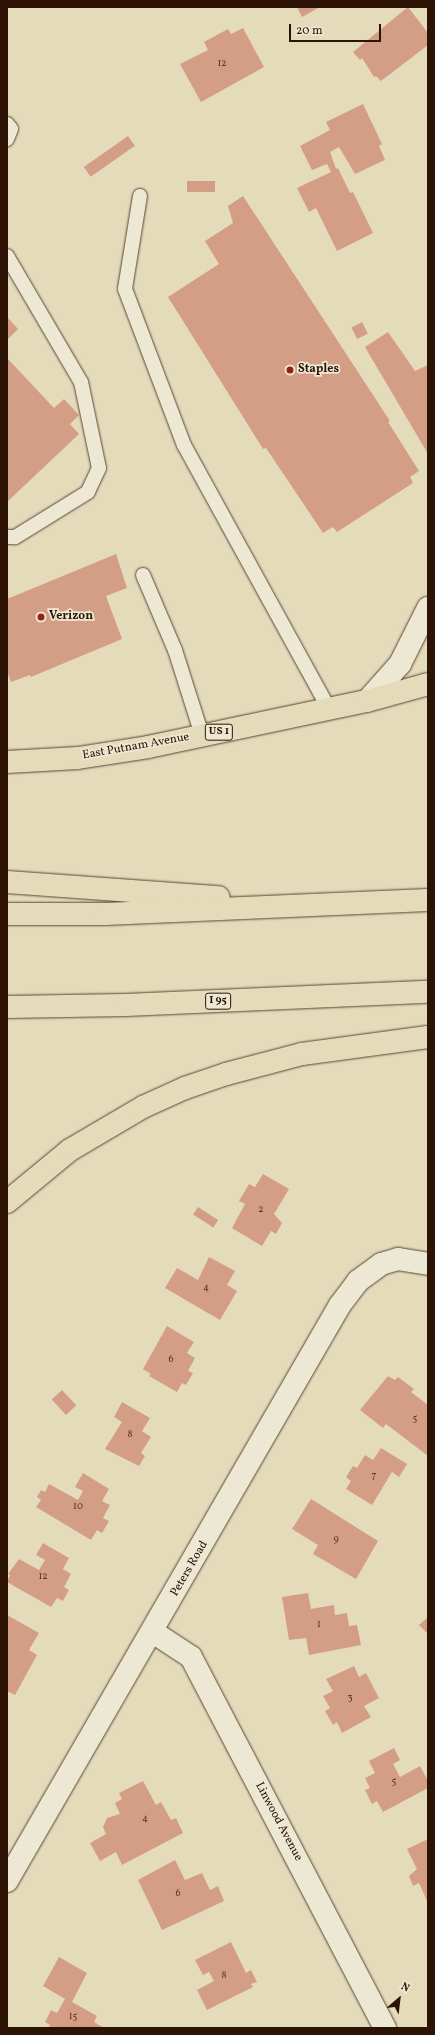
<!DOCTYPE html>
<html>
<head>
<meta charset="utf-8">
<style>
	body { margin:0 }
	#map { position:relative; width:435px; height:2035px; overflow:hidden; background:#e4dbbb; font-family:Vollkorn,serif }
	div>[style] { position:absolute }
	.building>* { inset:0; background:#d49e86; transform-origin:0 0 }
	.roads { filter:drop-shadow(0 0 1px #5b4532) drop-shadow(0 0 1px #5b4532) }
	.lane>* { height:14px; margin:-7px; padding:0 7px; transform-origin:7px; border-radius:7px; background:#ede8d3 }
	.street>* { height:22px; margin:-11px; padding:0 11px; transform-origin:11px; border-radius:11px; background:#ede8d3 }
	.primary>* { height:22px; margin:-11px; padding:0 11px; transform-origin:11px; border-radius:11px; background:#e4dbbb }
	.highway>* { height:22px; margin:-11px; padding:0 11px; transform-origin:11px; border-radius:11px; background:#e4dbbb }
	.dots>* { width:11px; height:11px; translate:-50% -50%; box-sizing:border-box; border:2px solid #ede8d3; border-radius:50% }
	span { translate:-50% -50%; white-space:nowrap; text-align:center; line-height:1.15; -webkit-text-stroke:3.5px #ede8d3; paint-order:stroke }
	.number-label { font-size:10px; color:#573624 }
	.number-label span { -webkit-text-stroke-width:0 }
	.shield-label span { padding:1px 3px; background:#ede8d3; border:1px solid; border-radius:3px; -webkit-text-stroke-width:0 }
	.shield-label { font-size:11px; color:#2d1304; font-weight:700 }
	.poi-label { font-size:12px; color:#2d1304; font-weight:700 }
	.left { translate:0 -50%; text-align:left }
	.street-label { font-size:12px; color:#2d1304 }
	.frame { position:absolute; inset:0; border:8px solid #2d1304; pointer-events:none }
	.north { position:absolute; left:379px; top:1979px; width:40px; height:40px; -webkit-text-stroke:3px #ede8d3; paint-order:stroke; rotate:28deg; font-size:11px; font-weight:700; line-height:16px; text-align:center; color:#2d1304 }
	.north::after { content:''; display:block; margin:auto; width:14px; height:18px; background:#2d1304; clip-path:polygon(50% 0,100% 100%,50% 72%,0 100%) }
	.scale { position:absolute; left:289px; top:24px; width:92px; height:18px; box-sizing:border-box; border:2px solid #2d1304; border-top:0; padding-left:5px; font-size:12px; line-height:14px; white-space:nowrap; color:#2d1304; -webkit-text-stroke:3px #ede8d3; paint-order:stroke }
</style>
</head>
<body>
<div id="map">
	<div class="building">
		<div style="clip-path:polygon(297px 7px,320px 7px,302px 17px)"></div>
		<div style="clip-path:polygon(408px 7px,428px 33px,428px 45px,381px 81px,376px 76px,374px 77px,362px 58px,360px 60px,353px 52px)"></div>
		<div style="clip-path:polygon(243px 28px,264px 67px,201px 102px,180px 64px,208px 50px,204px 42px,228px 29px,231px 34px)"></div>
		<div style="clip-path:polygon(363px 104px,382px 144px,379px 146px,385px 160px,355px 174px,339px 147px,330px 152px,336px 169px,338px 168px,350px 193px,353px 192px,373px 233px,337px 251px,316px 208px,309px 212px,297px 188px,331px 172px,327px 164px,312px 170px,300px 146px,330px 130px,326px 122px)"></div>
		<div style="left:128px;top:136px;width:12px;height:54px;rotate:55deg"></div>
		<div style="left:187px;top:181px;width:28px;height:11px"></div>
		<div style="clip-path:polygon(243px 196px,390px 421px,388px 422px,419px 471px,410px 477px,413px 483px,337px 532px,333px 527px,323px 533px,266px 448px,263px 449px,168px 297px,219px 264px,205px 241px,233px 223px,228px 206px)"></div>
		<div style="clip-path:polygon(7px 317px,18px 329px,7px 340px)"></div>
		<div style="left:362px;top:322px;width:13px;height:12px;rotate:63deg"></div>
		<div style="clip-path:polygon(388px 332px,415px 371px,428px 365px,428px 454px,365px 347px)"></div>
		<div style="clip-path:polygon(7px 358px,54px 408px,64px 399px,79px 415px,70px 424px,79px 434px,7px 502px)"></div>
		<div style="clip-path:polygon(116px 554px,127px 588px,106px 596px,122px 639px,31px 677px,30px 675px,11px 682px,7px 671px,7px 599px)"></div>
		<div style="clip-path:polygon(263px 1174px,289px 1189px,274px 1214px,282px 1223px,276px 1234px,271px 1231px,262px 1246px,232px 1228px,245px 1204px,239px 1201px,249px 1184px,255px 1187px)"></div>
		<div style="left:198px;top:1207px;width:24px;height:9px;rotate:33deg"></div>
		<div style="clip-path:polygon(209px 1257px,235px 1271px,227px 1285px,237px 1291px,220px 1320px,165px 1288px,177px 1268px,198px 1280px)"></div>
		<div style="clip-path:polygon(167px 1326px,194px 1342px,187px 1353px,195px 1358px,188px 1371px,193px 1373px,186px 1385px,182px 1383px,177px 1392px,149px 1376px,151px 1374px,143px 1369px)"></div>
		<div style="clip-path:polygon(388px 1376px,395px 1380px,398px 1377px,414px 1389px,411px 1392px,428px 1405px,428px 1456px,386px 1424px,383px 1428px,360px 1410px)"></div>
		<div style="left:62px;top:1390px;width:21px;height:14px;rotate:47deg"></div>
		<div style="clip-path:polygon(122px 1402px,150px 1418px,142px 1431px,151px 1437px,141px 1453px,145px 1456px,139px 1466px,105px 1449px,122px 1422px,114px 1417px)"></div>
		<div style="clip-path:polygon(381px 1448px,407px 1464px,399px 1477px,392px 1472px,372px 1505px,346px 1489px,351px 1481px,346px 1477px,353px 1466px,357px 1468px,365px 1455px,373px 1460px)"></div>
		<div style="clip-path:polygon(83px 1473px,109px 1489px,102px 1501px,110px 1505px,103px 1518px,109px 1521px,102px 1533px,97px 1530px,91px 1540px,36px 1507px,41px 1500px,37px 1497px,41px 1490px,45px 1492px,49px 1484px,78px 1500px,83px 1491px,75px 1487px)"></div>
		<div style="clip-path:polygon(311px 1499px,378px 1541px,356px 1579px,313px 1554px,318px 1545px,292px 1529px)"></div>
		<div style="clip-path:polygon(43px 1543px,69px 1558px,63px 1569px,71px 1574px,64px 1587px,69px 1590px,63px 1601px,57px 1598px,51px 1607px,7px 1582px,10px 1575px,8px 1574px,19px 1559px,39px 1570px,45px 1560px,36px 1555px)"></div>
		<div style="clip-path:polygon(308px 1593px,311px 1609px,334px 1605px,335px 1615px,347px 1613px,349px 1626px,357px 1625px,361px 1645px,309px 1655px,306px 1638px,289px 1640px,282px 1597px)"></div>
		<div style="clip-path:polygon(7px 1615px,39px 1633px,29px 1650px,37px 1655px,15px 1695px,7px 1691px)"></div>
		<div style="clip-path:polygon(428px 1617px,428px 1634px,419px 1625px)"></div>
		<div style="clip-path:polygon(354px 1666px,359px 1677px,366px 1673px,379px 1698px,364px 1706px,371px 1717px,342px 1733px,337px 1722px,333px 1725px,325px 1711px,330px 1708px,323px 1696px,333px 1691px,326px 1679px)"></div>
		<div style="clip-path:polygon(394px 1748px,400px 1760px,393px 1764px,400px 1777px,420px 1766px,428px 1781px,428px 1788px,383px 1812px,377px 1801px,372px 1804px,365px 1790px,370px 1788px,365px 1778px,375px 1773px,369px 1761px)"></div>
		<div style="clip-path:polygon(143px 1781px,156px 1805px,161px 1802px,171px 1820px,176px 1818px,183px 1833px,122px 1865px,116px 1852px,100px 1861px,90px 1843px,106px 1834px,103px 1827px,107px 1818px,120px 1814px,115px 1803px,122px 1799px,119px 1793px)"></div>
		<div style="clip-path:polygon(428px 1839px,428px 1903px,419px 1883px,413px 1886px,409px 1876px,417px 1869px,407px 1849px)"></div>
		<div style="clip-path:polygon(175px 1860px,185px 1880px,202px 1873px,210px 1890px,218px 1886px,224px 1901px,162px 1930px,138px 1880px)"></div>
		<div style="clip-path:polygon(231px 1942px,246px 1973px,251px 1970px,257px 1982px,251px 1984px,253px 1987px,207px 2010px,197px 1990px,214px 1981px,209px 1972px,203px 1975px,195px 1960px)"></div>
		<div style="clip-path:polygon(59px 1957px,87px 1973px,72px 2002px,97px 2016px,94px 2022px,104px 2028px,48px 2028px,50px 2025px,45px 2022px,51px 2010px,57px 2013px,65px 1999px,43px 1986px)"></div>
	</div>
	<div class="roads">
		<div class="lane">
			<div style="left:7px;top:124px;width:6px;rotate:51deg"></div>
			<div style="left:11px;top:129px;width:11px;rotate:112deg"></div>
			<div style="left:140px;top:196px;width:94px;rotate:99.2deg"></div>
			<div style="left:125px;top:289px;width:167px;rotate:69.3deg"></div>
			<div style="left:184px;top:445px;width:301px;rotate:61.2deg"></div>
			<div style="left:7px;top:256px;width:146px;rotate:59.6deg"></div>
			<div style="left:81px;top:382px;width:88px;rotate:78.2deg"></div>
			<div style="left:99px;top:468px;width:26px;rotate:115deg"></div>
			<div style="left:88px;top:492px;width:86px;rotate:148.3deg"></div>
			<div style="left:15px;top:537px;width:8px;rotate:180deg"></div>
			<div style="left:143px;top:575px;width:82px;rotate:66.9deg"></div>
			<div style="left:175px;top:650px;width:89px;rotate:72.4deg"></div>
		</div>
		<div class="street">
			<div style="left:367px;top:701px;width:50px;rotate:-48.3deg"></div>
			<div style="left:400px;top:664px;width:63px;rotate:-63.4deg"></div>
			<div style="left:153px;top:1632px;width:45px;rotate:33.3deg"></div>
			<div style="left:191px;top:1657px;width:419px;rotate:62.4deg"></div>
			<div style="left:7px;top:1881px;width:665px;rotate:-59.97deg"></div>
			<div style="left:340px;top:1305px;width:30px;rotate:-53deg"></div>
			<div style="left:358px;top:1281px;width:29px;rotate:-36deg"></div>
			<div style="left:381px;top:1264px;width:18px;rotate:-16deg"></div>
			<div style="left:398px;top:1259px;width:30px;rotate:9deg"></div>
		</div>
		<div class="primary">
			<div style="left:7px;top:762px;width:71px;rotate:-3.2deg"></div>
			<div style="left:78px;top:758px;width:71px;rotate:-8.9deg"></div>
			<div style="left:148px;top:747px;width:224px;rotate:-11.9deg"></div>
			<div style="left:367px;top:701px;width:63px;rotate:-15.6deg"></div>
		</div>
		<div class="highway">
			<div style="left:7px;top:882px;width:212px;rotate:4.1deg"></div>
			<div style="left:7px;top:914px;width:98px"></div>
			<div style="left:105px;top:914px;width:323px;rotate:-2.5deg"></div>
			<div style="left:7px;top:1007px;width:119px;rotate:-1deg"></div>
			<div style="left:126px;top:1005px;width:302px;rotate:-2.5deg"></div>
			<div style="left:7px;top:1202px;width:82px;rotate:-39.5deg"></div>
			<div style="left:70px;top:1150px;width:85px;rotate:-30.5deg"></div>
			<div style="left:143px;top:1107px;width:46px;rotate:-24.3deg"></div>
			<div style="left:185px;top:1088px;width:43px;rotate:-18.9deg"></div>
			<div style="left:226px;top:1074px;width:79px;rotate:-14.7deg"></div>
			<div style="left:302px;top:1054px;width:127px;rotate:-7.7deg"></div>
		</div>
	</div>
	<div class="dots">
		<div style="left:290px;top:370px;background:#8f2418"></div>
		<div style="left:41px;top:617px;background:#8f2418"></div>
	</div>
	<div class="number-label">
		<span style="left:222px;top:64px">12</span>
		<span style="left:261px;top:1210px">2</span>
		<span style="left:206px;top:1288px">4</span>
		<span style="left:171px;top:1360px">6</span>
		<span style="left:415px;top:1419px">5</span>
		<span style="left:130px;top:1435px">8</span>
		<span style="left:374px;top:1476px">7</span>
		<span style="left:78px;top:1507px">10</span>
		<span style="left:336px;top:1540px">9</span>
		<span style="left:43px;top:1577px">12</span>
		<span style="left:319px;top:1625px">1</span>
		<span style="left:350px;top:1698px">3</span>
		<span style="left:394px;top:1782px">5</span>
		<span style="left:145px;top:1819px">4</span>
		<span style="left:178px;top:1894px">6</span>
		<span style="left:224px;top:1976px">8</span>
		<span style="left:73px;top:2017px">15</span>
	</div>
	<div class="shield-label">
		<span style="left:219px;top:732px">US 1</span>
		<span style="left:218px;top:1001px">I 95</span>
	</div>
	<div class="poi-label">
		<span class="left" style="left:298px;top:370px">Staples</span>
		<span class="left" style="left:49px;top:617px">Verizon</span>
	</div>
	<div class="street-label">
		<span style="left:136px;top:747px;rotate:-10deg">East Putnam Avenue</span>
		<span style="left:190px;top:1569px;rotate:-60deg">Peters Road</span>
		<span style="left:278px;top:1822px;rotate:62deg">Linwood Avenue</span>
	</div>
	<div class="frame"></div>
	<div class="north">N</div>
	<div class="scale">20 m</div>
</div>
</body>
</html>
